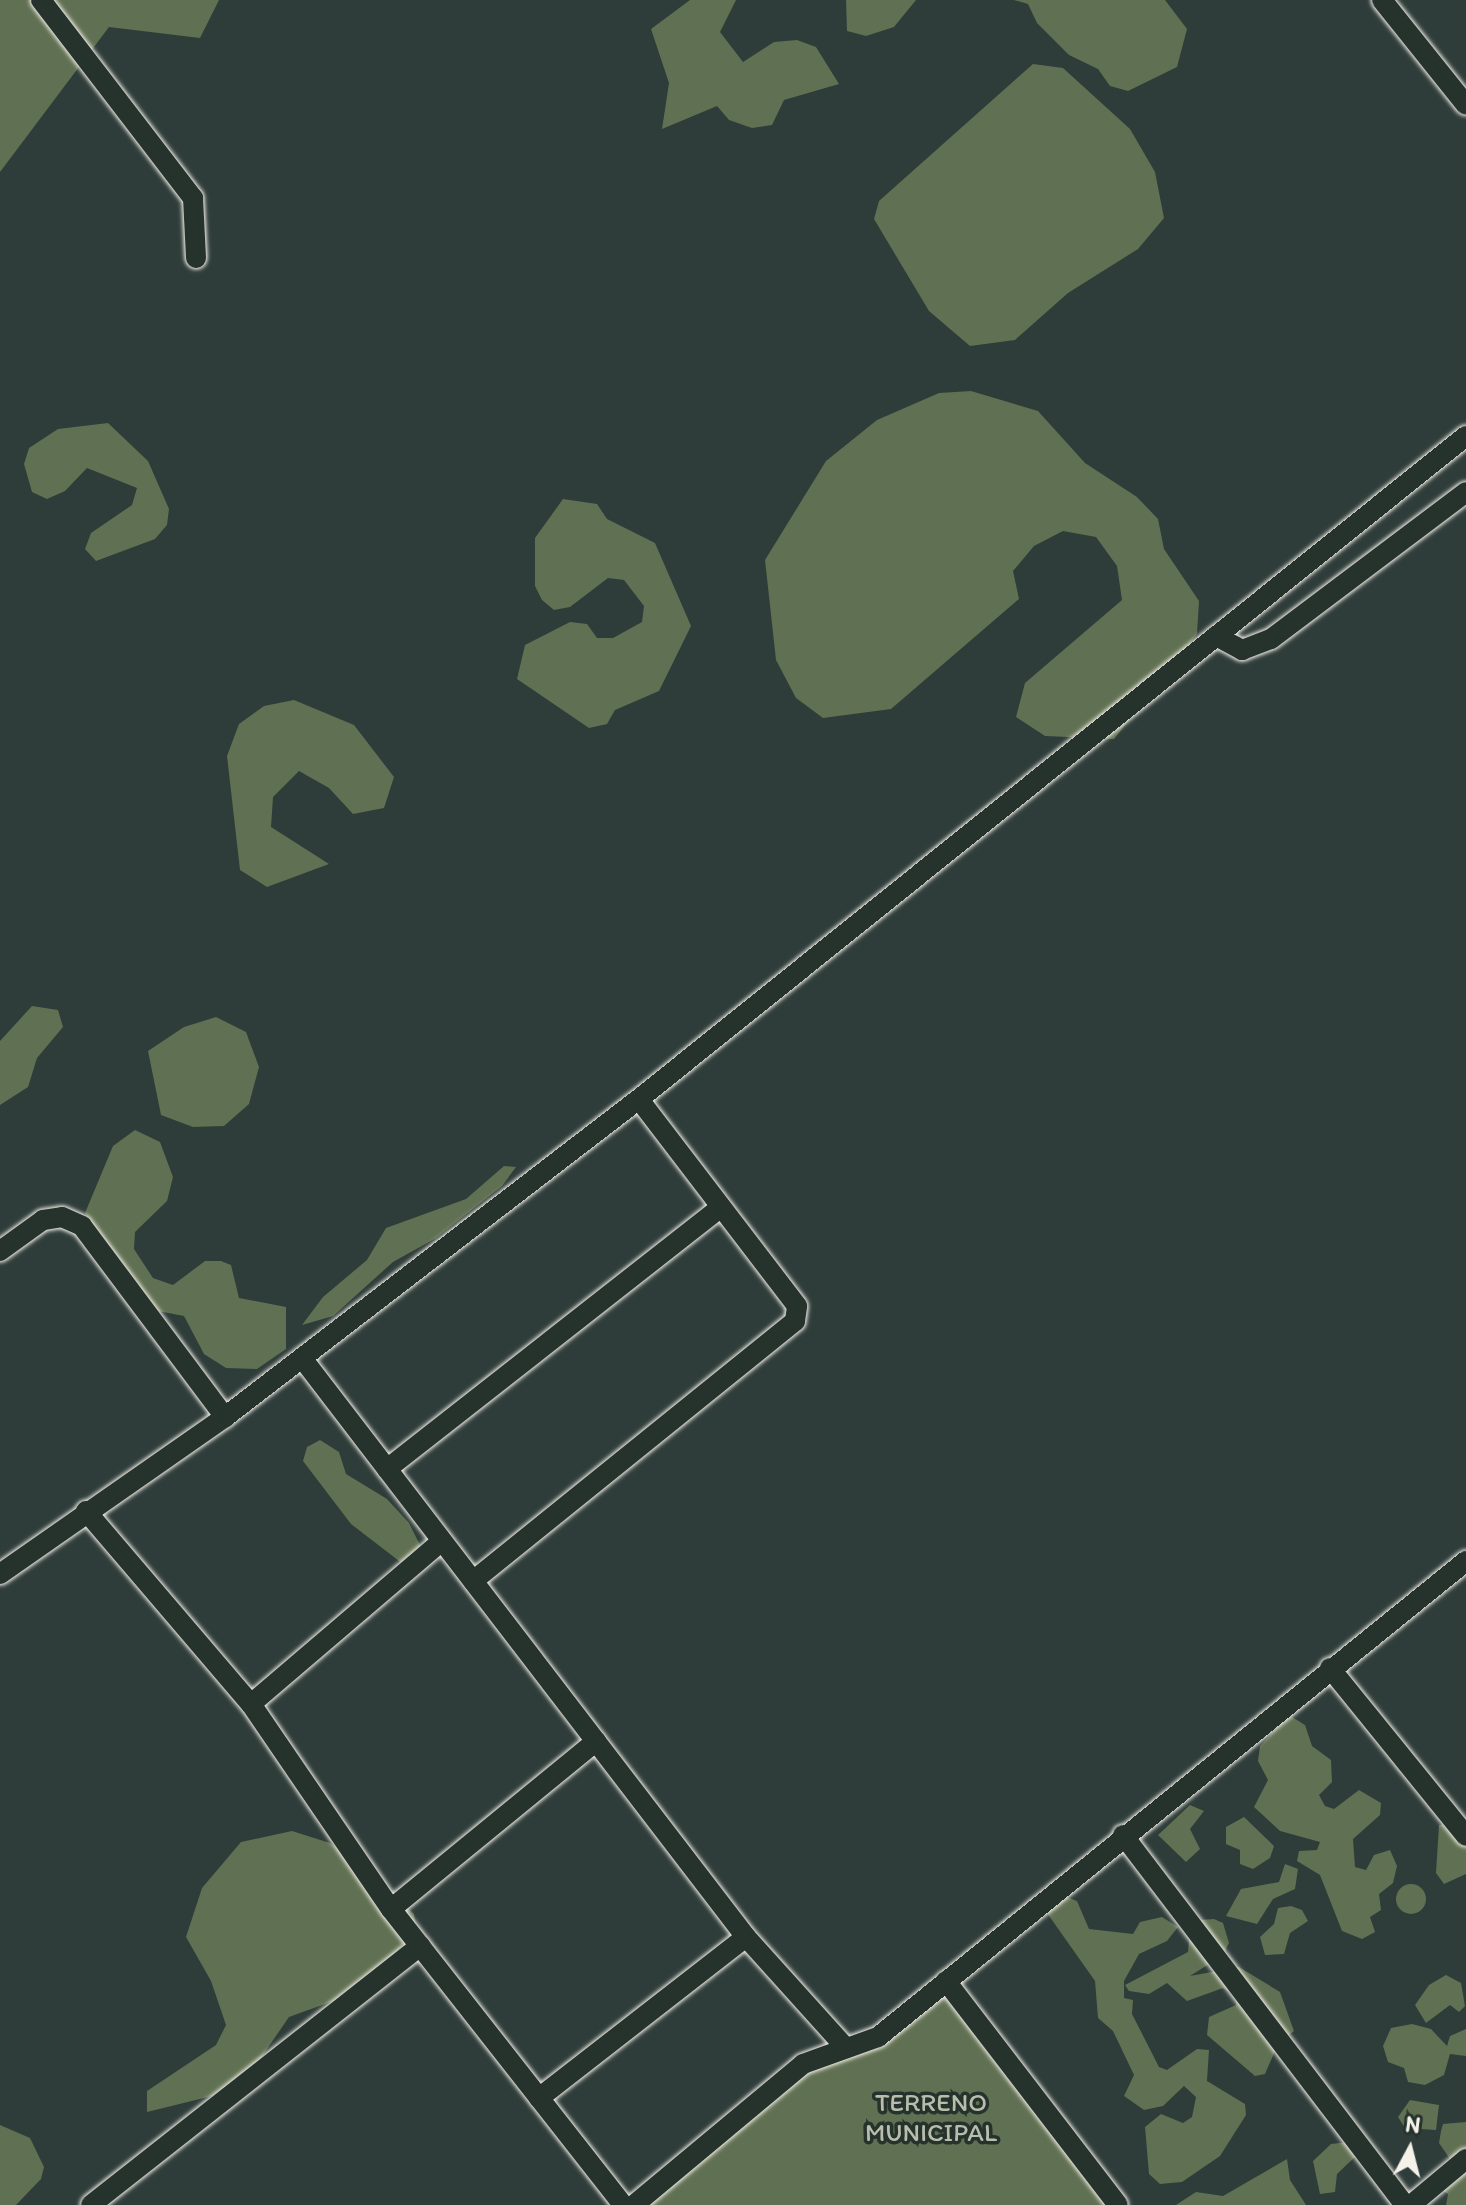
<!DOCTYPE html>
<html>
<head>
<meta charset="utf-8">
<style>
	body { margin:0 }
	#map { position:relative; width:1466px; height:2205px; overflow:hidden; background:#2e3c3a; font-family:Itim,sans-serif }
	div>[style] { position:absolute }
	.green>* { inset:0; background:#607052 }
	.round { border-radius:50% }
	.roads { filter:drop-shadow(0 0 2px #f4f1e8) drop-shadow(0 0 2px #f4f1e8) }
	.street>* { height:20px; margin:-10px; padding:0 10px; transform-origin:10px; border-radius:10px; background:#26332d }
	span { translate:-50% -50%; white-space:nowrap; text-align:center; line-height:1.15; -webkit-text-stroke:7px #26332d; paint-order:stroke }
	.park-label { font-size:26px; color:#b9bdac }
	.north { position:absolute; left:1370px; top:2109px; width:80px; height:80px; -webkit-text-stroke:6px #26332d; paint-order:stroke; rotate:7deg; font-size:22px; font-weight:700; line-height:32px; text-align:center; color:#f4f1e8 }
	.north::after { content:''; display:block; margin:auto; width:28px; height:36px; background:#f4f1e8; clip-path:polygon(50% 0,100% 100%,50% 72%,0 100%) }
</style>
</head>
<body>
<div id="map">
	<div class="green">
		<div style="clip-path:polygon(0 0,219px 0,200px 38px,109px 27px,0 172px)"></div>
		<div style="clip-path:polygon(690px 0,736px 0,720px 32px,743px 62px,774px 42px,797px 40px,816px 47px,839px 84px,784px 100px,772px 125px,752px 128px,729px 120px,717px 106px,662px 129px,669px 83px,651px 29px)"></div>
		<div style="clip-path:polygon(846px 0,916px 0,894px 27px,866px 36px,847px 31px)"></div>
		<div style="clip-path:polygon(1014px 0,1165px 0,1187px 29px,1177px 67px,1128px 91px,1110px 86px,1098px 69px,1069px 55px,1037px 23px,1028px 4px)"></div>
		<div style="clip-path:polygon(1033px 64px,1063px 68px,1130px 129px,1155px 172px,1164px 218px,1138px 249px,1068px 293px,1015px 340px,970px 346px,929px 311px,874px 219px,879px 201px)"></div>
		<div style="clip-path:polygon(971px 391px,1038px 411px,1085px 463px,1137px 497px,1158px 519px,1164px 549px,1199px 601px,1197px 634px,1114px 739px,1045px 736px,1016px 717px,1025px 683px,1122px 600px,1117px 566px,1096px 537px,1063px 531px,1034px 546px,1013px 571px,1019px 599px,891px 709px,823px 718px,796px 698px,776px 660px,765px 560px,826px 461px,877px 420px,939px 393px)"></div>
		<div style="clip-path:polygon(108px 423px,148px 461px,169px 509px,167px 525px,155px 539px,96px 561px,85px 549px,91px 533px,132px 505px,137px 488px,87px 468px,65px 491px,47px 499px,32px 492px,24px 464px,29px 448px,58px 429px)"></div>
		<div style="clip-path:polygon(563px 499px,597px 504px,607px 519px,655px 543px,691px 626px,659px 691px,615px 710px,607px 724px,589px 728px,517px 679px,525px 645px,570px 622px,587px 624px,597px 638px,613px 638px,642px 622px,644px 606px,624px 580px,608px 578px,570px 607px,554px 610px,542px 600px,535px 586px,535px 538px)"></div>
		<div style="clip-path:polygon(294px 700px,354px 725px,394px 777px,384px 808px,353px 814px,329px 788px,299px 771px,273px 797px,271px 827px,329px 864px,267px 887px,240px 870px,227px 756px,239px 724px,264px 706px)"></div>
		<div style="clip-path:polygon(32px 1006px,58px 1010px,63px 1027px,37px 1058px,28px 1087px,0 1105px,0 1041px)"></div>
		<div style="clip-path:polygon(216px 1017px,246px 1032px,259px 1067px,249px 1104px,224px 1126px,193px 1127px,161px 1115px,148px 1051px,184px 1027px)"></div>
		<div style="clip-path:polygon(135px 1130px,160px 1142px,173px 1177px,167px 1201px,135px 1232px,134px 1249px,153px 1278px,173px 1285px,205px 1261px,221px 1261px,231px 1265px,239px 1298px,286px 1307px,286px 1349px,257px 1369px,226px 1368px,204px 1354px,184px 1316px,142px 1308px,85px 1213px,113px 1146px)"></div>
		<div style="clip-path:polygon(504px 1166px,516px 1167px,502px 1186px,436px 1238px,393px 1262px,333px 1316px,302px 1325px,323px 1297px,367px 1260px,386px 1228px,466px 1199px)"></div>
		<div style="clip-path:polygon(320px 1440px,339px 1452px,346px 1474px,387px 1499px,409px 1523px,424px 1553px,403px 1564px,351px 1524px,303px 1461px,307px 1447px)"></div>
		<div style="clip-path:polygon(1289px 1715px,1305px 1725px,1312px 1746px,1331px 1760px,1332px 1782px,1319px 1795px,1325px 1806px,1334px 1809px,1359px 1790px,1381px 1803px,1380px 1815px,1353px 1839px,1355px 1867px,1366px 1870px,1374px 1855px,1390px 1850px,1397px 1866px,1393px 1883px,1379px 1894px,1381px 1910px,1370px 1917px,1375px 1932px,1362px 1939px,1342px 1931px,1320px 1875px,1297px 1861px,1299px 1851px,1317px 1850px,1320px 1842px,1280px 1831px,1254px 1807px,1268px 1780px,1258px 1761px,1260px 1746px)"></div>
		<div style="clip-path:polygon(1190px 1805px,1204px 1811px,1190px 1829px,1200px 1849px,1186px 1862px,1158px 1835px)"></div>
		<div style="clip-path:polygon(1244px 1817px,1274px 1846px,1270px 1858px,1253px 1869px,1240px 1864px,1240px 1850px,1226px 1844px,1226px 1827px)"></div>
		<div style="clip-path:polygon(1466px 1821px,1466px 1874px,1444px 1884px,1436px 1873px,1439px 1825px)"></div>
		<div style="clip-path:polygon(292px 1831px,330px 1843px,368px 1870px,414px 1914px,416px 1926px,388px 1964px,347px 1996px,289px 2017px,256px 2065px,212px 2096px,147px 2112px,147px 2091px,216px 2045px,226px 2025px,211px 1981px,186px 1937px,202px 1888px,241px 1842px)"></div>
		<div style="clip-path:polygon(1285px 1864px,1298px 1869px,1295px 1889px,1273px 1899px,1257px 1924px,1226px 1916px,1241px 1889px,1279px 1882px)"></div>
		<div class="round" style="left:1396px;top:1884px;width:30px;height:30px"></div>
		<div style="clip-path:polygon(1064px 1896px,1077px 1901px,1089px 1929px,1133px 1934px,1140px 1922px,1162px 1917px,1178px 1927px,1167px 1941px,1139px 1954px,1124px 1981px,1124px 1998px,1133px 2000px,1132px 2014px,1159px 2067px,1167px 2070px,1197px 2049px,1209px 2050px,1207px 2081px,1245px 2104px,1246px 2115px,1220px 2156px,1182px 2182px,1160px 2184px,1149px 2174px,1145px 2127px,1161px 2114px,1183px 2123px,1192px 2117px,1196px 2097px,1184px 2086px,1163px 2106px,1144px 2110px,1124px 2096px,1134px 2075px,1113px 2031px,1098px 2018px,1095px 1981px,1047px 1913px)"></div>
		<div style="clip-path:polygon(1291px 1906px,1302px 1910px,1308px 1921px,1290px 1933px,1284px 1954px,1265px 1955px,1260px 1937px,1274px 1924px,1278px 1908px)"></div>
		<div style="clip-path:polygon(1214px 1919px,1223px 1923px,1229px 1943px,1223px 1955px,1190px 1976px,1239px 1967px,1280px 1992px,1294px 2031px,1278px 2044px,1265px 2074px,1255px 2076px,1207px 2035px,1209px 2017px,1236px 2005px,1237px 1996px,1223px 1988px,1187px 2001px,1167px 1983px,1149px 1994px,1129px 1991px,1125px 1985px,1188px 1952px,1190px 1929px,1197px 1920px)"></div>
		<div style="clip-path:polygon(1446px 1975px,1461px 1983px,1465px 2006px,1459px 2012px,1450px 2005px,1426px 2023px,1415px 2005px,1429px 1985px)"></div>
		<div style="clip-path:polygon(945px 1993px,1111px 2205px,634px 2205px,803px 2064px,880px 2048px)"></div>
		<div style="clip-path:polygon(1412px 2024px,1431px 2029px,1447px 2046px,1450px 2036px,1466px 2029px,1466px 2056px,1450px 2054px,1444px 2075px,1425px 2085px,1408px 2082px,1404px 2068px,1388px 2062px,1383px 2046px,1391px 2028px)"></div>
		<div style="clip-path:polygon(1410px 2100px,1439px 2105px,1436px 2130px,1405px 2128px,1398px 2117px)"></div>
		<div style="clip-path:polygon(1466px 2122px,1466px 2205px,1446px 2205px,1448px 2194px,1439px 2188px,1450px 2159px,1439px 2143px,1441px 2131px,1443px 2124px)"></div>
		<div style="clip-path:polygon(0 2125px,30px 2138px,44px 2167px,41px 2179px,16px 2205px,0 2205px)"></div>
		<div style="clip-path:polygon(1348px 2142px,1357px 2155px,1337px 2174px,1335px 2192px,1320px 2194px,1313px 2161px,1331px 2144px)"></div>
		<div style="clip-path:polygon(1287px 2159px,1290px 2180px,1306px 2205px,1176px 2205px,1196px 2192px,1223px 2196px)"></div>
	</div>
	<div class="roads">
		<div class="street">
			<div style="left:41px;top:0;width:250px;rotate:52.5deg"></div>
			<div style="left:193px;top:198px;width:60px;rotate:87.1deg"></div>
			<div style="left:1382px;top:0;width:134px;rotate:51.3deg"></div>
			<div style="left:1216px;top:636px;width:30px;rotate:28deg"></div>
			<div style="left:1242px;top:650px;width:31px;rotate:-21deg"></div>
			<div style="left:1271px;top:639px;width:244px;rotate:-37deg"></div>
			<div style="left:0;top:1251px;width:53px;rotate:-35.8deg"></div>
			<div style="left:43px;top:1220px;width:19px;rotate:-9deg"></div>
			<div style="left:62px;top:1217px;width:22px;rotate:24deg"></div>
			<div style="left:82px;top:1226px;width:239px;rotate:53.2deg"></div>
			<div style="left:302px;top:1358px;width:730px;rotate:52.52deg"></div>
			<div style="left:746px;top:1937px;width:149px;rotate:48deg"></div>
			<div style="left:387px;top:1469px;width:424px;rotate:-38.1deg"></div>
			<div style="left:86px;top:1511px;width:254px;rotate:49.5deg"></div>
			<div style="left:251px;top:1704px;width:248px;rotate:55.7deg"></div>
			<div style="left:391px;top:1909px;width:376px;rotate:51.9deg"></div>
			<div style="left:0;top:1574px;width:274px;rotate:-34.9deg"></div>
			<div style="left:225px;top:1417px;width:522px;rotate:-37.53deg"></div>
			<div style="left:639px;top:1099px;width:1060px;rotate:-38.72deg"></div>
			<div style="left:473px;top:1581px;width:414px;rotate:-38.9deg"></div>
			<div style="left:795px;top:1321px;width:15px;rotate:-82deg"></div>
			<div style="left:797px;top:1306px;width:260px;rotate:-127.4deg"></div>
			<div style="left:1330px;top:1668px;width:216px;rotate:51deg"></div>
			<div style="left:251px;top:1704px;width:251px;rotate:-40.5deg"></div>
			<div style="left:1123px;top:1835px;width:465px;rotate:52.7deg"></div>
			<div style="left:391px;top:1909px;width:265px;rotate:-39.3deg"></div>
			<div style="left:946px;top:1981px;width:282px;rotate:52.5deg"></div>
			<div style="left:539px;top:2098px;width:262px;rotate:-37.9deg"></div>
			<div style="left:91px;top:2205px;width:419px;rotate:-38.2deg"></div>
			<div style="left:634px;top:2205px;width:220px;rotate:-39.8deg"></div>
			<div style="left:803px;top:2064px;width:80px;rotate:-19.8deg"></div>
			<div style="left:878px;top:2037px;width:757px;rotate:-38.99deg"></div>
			<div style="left:1411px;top:2205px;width:72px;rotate:-39.9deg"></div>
		</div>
	</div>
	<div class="park-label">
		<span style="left:931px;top:2118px">TERRENO<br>MUNICIPAL</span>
	</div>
	<div class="north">N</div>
</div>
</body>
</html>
